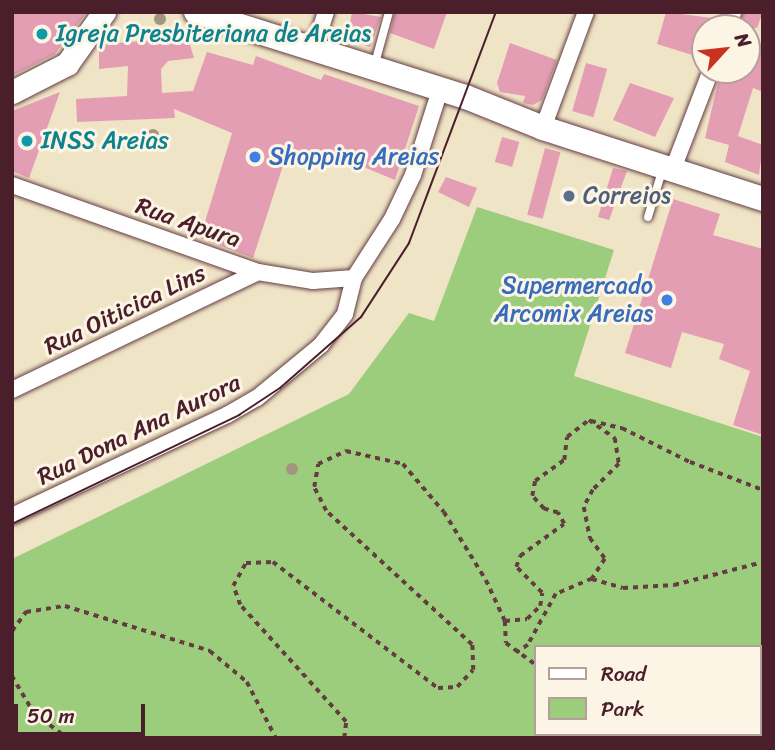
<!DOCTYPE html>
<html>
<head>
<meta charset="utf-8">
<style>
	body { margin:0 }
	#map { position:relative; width:775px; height:750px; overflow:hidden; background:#f0e4c6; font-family:Sriracha,sans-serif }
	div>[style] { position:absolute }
	.green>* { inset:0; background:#9ccd7c }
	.building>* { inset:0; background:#e49eb4; transform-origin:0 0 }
	.path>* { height:3.5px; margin-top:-1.75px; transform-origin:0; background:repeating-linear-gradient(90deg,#633d42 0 5px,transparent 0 10px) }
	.roads { filter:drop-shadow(0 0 2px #633d42) drop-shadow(0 0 2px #633d42) }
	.service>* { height:8px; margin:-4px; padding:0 4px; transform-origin:4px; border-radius:4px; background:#fff }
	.minor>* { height:16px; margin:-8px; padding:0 8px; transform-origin:8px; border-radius:8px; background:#fff }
	.secondary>* { height:23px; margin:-11.5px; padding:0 11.5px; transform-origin:11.5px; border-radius:11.5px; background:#fff }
	.primary>* { height:24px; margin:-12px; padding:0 12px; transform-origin:12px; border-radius:12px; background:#fff }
	.tram>* { height:2px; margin:-1px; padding:0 1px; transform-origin:1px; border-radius:1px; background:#4a1f2b }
	.trees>* { width:12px; height:12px; margin:-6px; border-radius:50%; background:#a2947e }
	.dots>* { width:19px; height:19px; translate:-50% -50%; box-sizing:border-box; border:4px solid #fcf5e5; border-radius:50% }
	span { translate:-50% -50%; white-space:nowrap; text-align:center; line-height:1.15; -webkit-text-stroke:6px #fcf5e5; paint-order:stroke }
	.culture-label { font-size:24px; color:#0d838f }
	.left { translate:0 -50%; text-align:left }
	.shop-label { font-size:24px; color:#366cbe }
	.right { translate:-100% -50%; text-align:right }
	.service-label { font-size:24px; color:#4e5e75 }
	.street-label { font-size:24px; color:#4a1f2b }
	.frame { position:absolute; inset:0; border:14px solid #4a1f2b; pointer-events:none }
	.legend { position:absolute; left:534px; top:645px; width:228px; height:91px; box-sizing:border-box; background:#fcf5e5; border:2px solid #b59f9b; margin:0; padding:9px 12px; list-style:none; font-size:21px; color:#4a1f2b }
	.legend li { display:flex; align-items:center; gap:14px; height:35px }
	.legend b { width:35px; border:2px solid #b59f9b }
	.north { position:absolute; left:691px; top:14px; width:70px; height:70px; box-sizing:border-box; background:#fcf5e5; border:2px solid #b59f9b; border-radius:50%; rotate:63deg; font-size:19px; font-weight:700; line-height:28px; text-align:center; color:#4a1f2b }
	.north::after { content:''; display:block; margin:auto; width:24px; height:32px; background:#c8321e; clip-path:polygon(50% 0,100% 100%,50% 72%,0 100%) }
	.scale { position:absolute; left:14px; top:704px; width:131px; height:32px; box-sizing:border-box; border:4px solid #4a1f2b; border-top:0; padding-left:9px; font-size:21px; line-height:24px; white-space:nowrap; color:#4a1f2b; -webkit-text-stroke:5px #fcf5e5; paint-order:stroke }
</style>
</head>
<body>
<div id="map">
	<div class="green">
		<div style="clip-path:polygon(evenodd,477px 207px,614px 250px,574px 376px,763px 437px,763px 738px,12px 738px,12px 559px,349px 394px,409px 313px,434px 321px,477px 207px,535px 647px,759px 647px,759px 734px,535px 734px,535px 647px)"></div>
	</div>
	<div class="building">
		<div style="clip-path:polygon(12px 12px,87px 12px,55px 54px,12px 76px)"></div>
		<div style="clip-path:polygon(352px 12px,381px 17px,370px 47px,347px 39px)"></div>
		<div style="clip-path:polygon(395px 12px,447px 12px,434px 49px,390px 33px)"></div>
		<div style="clip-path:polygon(666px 12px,712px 18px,709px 28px,705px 28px,705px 59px,657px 44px)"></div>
		<div style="clip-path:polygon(743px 12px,763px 12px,757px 28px,738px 28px)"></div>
		<div style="clip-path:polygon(188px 38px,194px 58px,168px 61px,161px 69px,162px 93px,193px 91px,207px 52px,253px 65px,256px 56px,321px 80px,324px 74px,419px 106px,395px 180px,342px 158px,340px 165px,289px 147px,253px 258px,200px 238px,232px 133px,174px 109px,175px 118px,77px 122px,76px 99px,127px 96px,128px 66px,99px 69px,99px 44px)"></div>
		<div style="clip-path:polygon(747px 40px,763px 45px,763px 92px,753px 88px,738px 136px,763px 145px,759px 175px,725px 162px,729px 145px,705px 138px,721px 70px,747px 70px)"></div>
		<div style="clip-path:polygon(510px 43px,557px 60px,542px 100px,533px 105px,523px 103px,525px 96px,500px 92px,497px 83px)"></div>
		<div style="left:586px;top:63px;width:22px;height:50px;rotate:16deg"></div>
		<div style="clip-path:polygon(630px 83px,674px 98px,655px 137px,613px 120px)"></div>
		<div style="clip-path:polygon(60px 92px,29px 178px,12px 171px,12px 111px)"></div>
		<div style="left:502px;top:137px;width:18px;height:26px;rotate:16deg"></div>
		<div style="left:545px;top:148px;width:16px;height:69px;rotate:15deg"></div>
		<div style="clip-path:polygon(613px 168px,627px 171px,609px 220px,598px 217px)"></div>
		<div style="clip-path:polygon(446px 177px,477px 188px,469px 207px,438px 192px)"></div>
		<div style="clip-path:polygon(673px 199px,720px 214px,713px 235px,763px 249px,763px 435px,733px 425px,750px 371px,719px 359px,724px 344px,682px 332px,671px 368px,625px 353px)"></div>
	</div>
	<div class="path">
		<div style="left:591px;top:421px;width:32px;rotate:13deg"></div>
		<div style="left:622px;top:428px;width:76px;rotate:26.6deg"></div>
		<div style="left:690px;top:462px;width:78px;rotate:21deg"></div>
		<div style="left:592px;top:579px;width:32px;rotate:16deg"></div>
		<div style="left:623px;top:588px;width:51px;rotate:-3.4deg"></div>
		<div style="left:674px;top:585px;width:92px;rotate:-14.5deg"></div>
		<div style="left:505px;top:621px;width:22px;rotate:-5deg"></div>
		<div style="left:527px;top:619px;width:18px;rotate:-45deg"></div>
		<div style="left:540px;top:606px;width:13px;rotate:-81deg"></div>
		<div style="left:542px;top:593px;width:37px;rotate:-135deg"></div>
		<div style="left:516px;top:567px;width:12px;rotate:-70deg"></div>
		<div style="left:520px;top:556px;width:54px;rotate:-36deg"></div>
		<div style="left:564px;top:524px;width:13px;rotate:-119deg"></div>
		<div style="left:558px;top:513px;width:15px;rotate:-164deg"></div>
		<div style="left:544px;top:509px;width:18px;rotate:-133deg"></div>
		<div style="left:532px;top:496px;width:15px;rotate:-79deg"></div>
		<div style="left:535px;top:481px;width:36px;rotate:-36deg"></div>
		<div style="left:564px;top:460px;width:23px;rotate:-83deg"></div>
		<div style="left:567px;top:437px;width:28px;rotate:-38deg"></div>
		<div style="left:589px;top:420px;width:32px;rotate:35deg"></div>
		<div style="left:615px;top:438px;width:26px;rotate:81deg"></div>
		<div style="left:619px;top:464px;width:37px;rotate:135deg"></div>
		<div style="left:593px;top:490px;width:19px;rotate:118deg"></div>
		<div style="left:584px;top:507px;width:32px;rotate:79deg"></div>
		<div style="left:590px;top:538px;width:26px;rotate:54deg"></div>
		<div style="left:605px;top:559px;width:24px;rotate:123deg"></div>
		<div style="left:592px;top:579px;width:39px;rotate:157deg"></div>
		<div style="left:556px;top:594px;width:58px;rotate:118.8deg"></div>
		<div style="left:528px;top:645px;width:14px;rotate:146deg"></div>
		<div style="left:12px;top:631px;width:24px;rotate:-54deg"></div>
		<div style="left:26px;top:612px;width:39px;rotate:-9deg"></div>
		<div style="left:65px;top:606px;width:152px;rotate:17.2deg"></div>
		<div style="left:210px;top:651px;width:48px;rotate:40deg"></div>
		<div style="left:247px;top:682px;width:63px;rotate:62.6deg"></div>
		<div style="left:12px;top:676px;width:43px;rotate:59.3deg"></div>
		<div style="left:34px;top:713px;width:41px;rotate:37.1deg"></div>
		<div style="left:759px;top:726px;width:10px;rotate:66deg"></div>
		<div style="left:344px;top:738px;width:16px;rotate:-83deg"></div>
		<div style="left:346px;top:722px;width:158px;rotate:-132.2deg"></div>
		<div style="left:240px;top:605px;width:20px;rotate:-110deg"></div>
		<div style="left:233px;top:586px;width:26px;rotate:-61deg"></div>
		<div style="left:246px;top:563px;width:27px;rotate:-2deg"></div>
		<div style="left:273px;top:562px;width:208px;rotate:37.4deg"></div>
		<div style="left:438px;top:688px;width:19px;rotate:-3deg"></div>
		<div style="left:457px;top:687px;width:23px;rotate:-47deg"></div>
		<div style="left:473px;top:670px;width:25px;rotate:-92deg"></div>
		<div style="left:472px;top:645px;width:198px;rotate:-137.5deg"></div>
		<div style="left:326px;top:511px;width:27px;rotate:-117deg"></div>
		<div style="left:314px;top:487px;width:23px;rotate:-80deg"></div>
		<div style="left:318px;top:464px;width:31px;rotate:-25deg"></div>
		<div style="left:346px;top:451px;width:58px;rotate:12.8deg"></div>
		<div style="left:403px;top:464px;width:63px;rotate:49.5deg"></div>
		<div style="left:444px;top:512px;width:80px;rotate:58.3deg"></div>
		<div style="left:486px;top:580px;width:45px;rotate:65.1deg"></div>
		<div style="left:505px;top:621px;width:22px;rotate:87deg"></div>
		<div style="left:506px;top:643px;width:36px;rotate:36deg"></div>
		<div style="left:593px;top:738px;width:4px;rotate:-76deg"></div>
		<div style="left:642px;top:738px;width:4px;rotate:-90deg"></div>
	</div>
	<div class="roads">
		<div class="service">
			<div style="left:374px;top:67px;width:57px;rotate:-74.7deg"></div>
			<div style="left:648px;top:217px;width:51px;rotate:-73deg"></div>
		</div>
		<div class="minor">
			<div style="left:727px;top:28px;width:17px;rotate:-69deg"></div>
			<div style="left:313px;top:52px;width:42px;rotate:-72deg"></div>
			<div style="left:543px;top:128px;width:124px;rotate:-69.7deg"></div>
			<div style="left:673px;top:169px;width:106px;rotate:-69deg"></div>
			<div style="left:12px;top:185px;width:261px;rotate:19.5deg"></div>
			<div style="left:258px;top:272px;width:56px;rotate:9.3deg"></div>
			<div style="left:313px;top:281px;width:41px;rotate:-4.2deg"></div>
			<div style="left:12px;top:390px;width:273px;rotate:-25.6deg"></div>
			<div style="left:12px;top:516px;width:238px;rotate:-25.2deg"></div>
			<div style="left:227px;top:415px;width:34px;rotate:-30deg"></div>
			<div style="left:257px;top:398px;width:83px;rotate:-39.6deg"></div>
			<div style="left:321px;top:345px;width:39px;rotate:-52deg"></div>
			<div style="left:345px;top:314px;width:37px;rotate:-76deg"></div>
			<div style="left:354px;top:278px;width:70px;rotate:-57.2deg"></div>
			<div style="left:392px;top:219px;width:49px;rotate:-64.5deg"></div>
			<div style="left:413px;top:175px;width:89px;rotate:-72.4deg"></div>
		</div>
		<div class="secondary">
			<div style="left:12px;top:92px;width:62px;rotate:-27deg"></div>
			<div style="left:67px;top:64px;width:64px;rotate:-54.6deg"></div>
		</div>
		<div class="primary">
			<div style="left:196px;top:12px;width:283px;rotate:17.5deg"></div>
			<div style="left:466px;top:97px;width:83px;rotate:21.9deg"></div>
			<div style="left:543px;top:128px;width:231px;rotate:17.9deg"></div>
		</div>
	</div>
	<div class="tram">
		<div style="left:12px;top:524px;width:252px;rotate:-25.6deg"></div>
		<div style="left:239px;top:415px;width:49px;rotate:-33.4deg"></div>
		<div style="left:280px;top:388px;width:108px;rotate:-41.2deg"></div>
		<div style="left:361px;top:317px;width:88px;rotate:-57deg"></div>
		<div style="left:409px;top:243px;width:247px;rotate:-69.4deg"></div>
	</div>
	<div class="trees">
		<div style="left:160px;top:19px"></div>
		<div style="left:153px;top:135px"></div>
		<div style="left:116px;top:142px"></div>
		<div style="left:292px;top:469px"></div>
	</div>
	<div class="dots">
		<div style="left:42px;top:34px;background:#0f9aa8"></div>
		<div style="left:27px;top:141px;background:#0f9aa8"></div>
		<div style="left:255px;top:157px;background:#3f7fe0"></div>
		<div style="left:569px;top:196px;background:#5c6f8a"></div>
		<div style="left:667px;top:300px;background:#3f7fe0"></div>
	</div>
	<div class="culture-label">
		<span class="left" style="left:56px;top:34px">Igreja Presbiteriana de Areias</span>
		<span class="left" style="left:41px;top:141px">INSS Areias</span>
	</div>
	<div class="shop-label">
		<span class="left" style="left:269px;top:157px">Shopping Areias</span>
		<span class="right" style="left:653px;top:300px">Supermercado<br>Arcomix Areias</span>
	</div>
	<div class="service-label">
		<span class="left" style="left:583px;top:196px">Correios</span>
	</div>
	<div class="street-label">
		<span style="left:188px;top:223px;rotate:19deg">Rua Apura</span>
		<span style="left:125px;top:310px;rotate:-26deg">Rua Oiticica Lins</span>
		<span style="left:139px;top:430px;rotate:-26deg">Rua Dona Ana Aurora</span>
	</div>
	<div class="frame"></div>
	<ul class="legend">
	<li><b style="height:9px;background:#fff"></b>Road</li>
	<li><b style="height:19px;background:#9ccd7c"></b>Park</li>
	</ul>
	<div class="north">N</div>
	<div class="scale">50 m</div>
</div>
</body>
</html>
